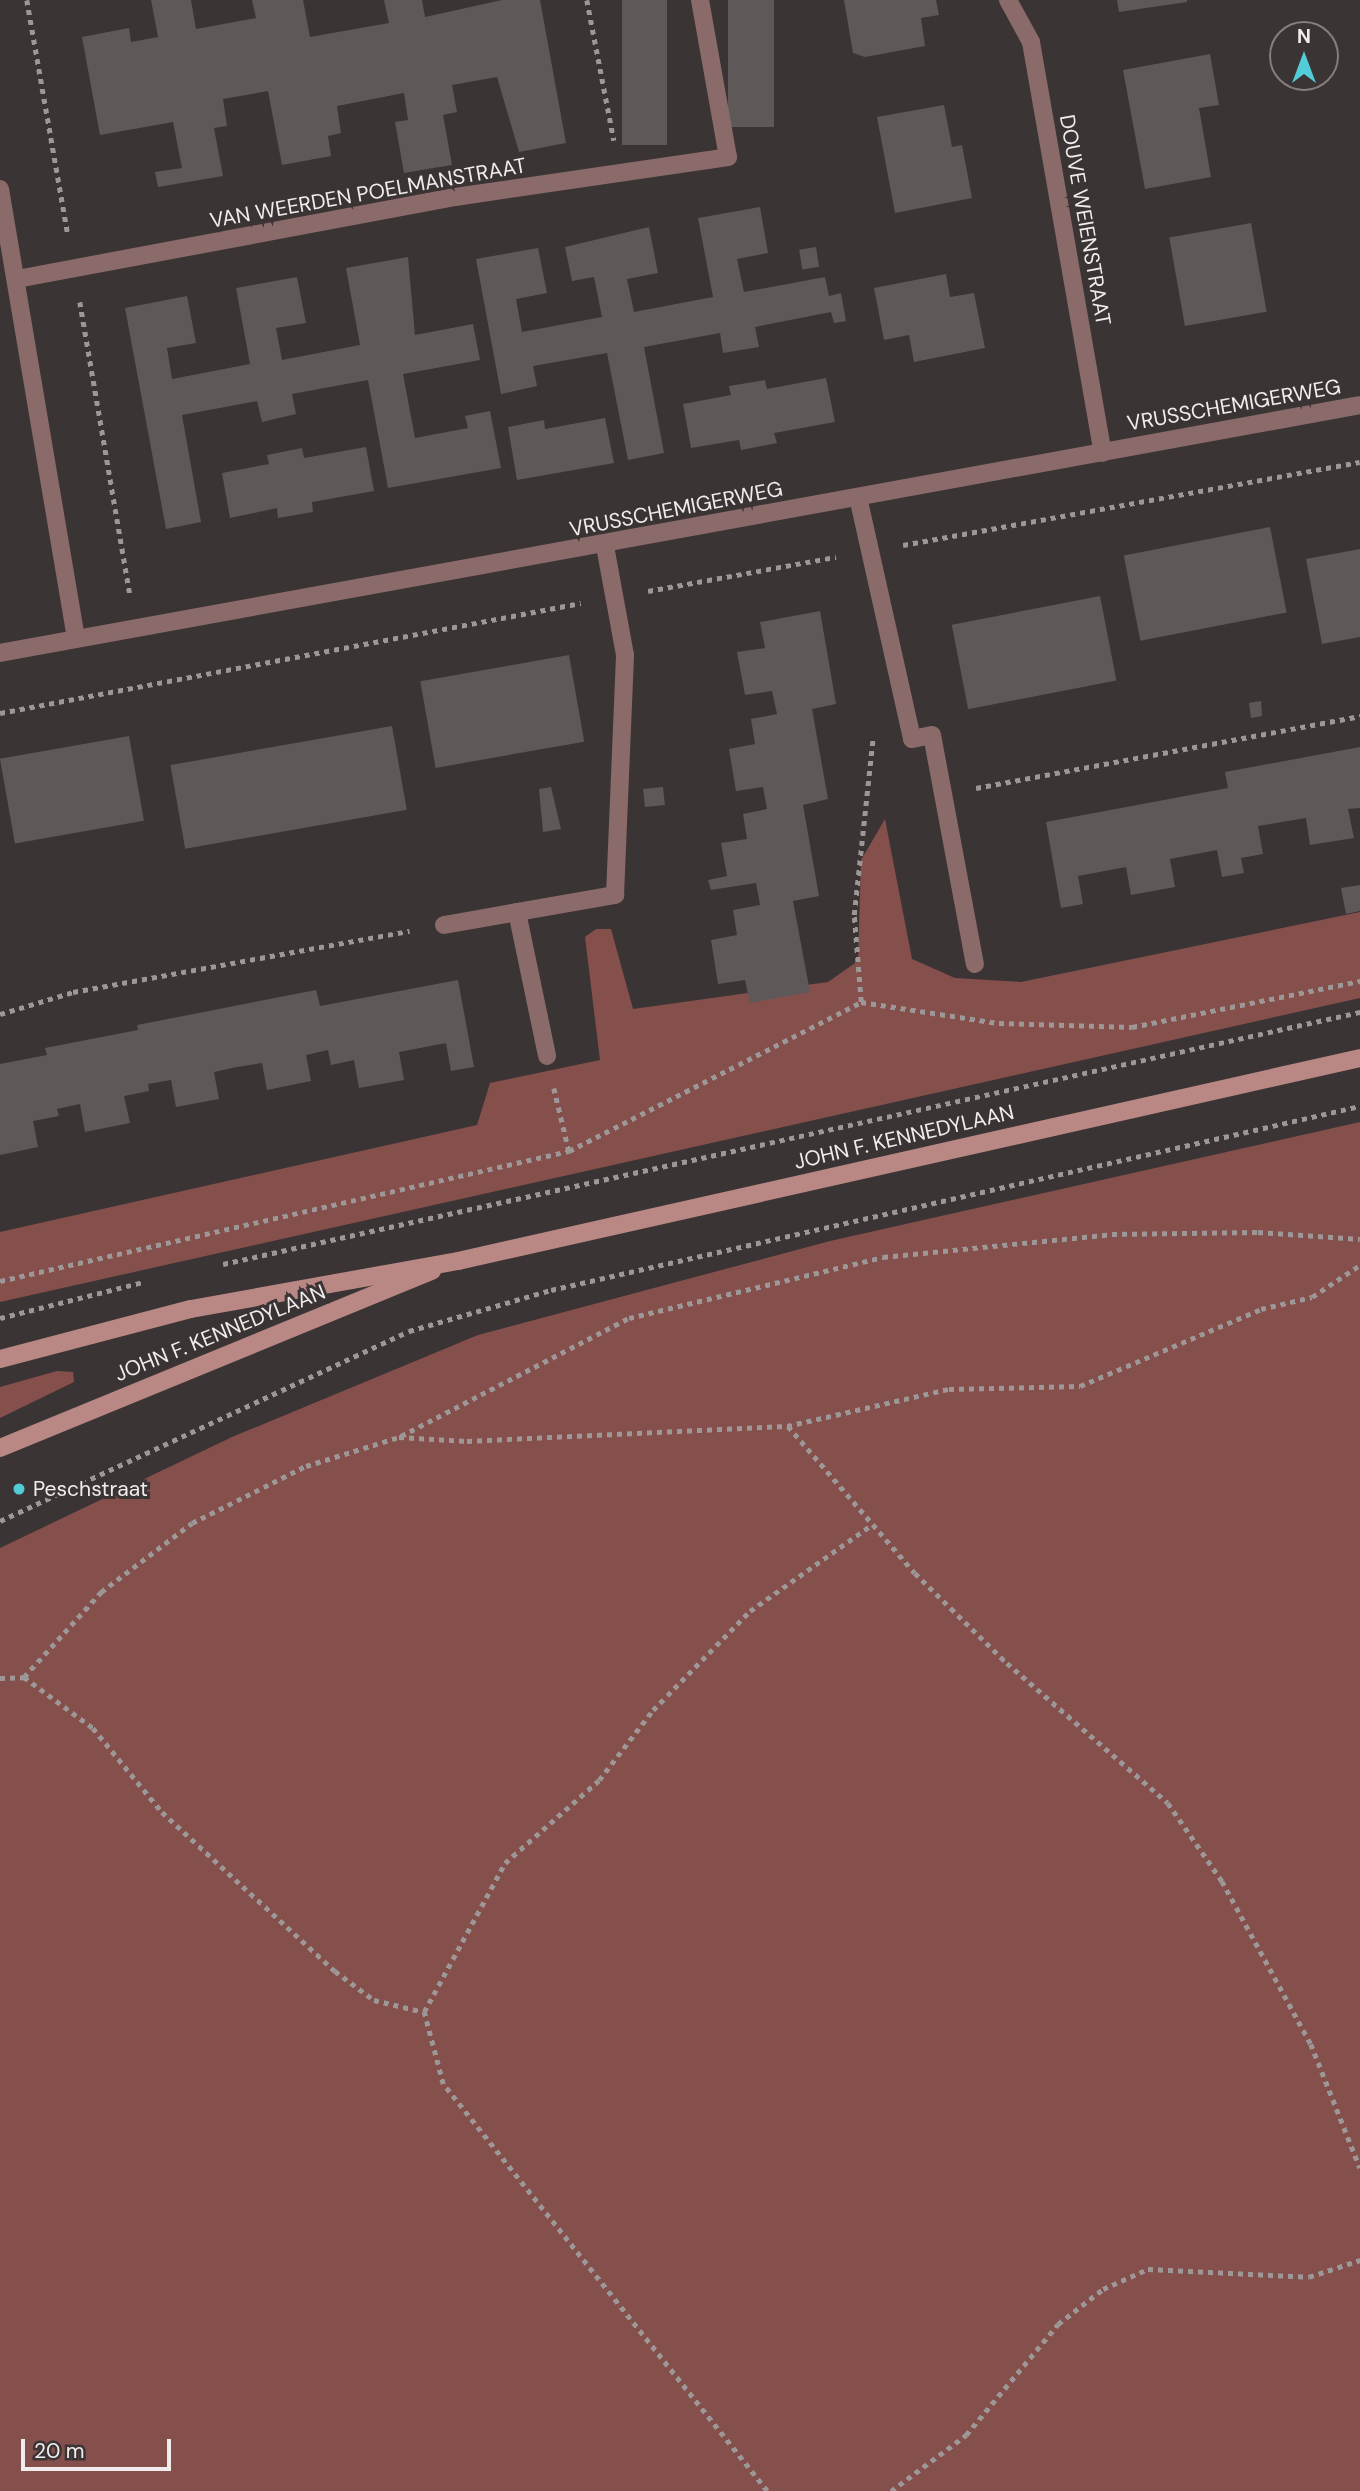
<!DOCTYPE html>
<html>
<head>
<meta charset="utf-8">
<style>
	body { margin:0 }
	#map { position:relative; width:1360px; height:2491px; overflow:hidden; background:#3b3434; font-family:"DM Sans",sans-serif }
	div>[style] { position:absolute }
	.green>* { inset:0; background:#854f4c }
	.building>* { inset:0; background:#5f5858; transform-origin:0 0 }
	.path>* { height:4.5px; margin-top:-2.25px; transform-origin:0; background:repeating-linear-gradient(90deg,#9d9797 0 5px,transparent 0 10px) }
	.lane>* { height:18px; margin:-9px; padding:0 9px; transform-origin:9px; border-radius:9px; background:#8a6b69 }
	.street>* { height:18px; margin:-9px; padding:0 9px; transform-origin:9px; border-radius:9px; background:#8a6b69 }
	.secondary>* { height:18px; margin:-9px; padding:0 9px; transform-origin:9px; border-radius:9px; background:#b98884 }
	.dots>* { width:19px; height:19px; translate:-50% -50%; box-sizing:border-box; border:4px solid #3b3434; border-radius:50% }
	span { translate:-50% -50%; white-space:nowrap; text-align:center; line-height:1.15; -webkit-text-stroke:6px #3b3434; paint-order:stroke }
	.street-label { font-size:21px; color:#f2eded }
	.poi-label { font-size:21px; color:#f2eded }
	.left { translate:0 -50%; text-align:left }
	.north { position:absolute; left:1269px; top:21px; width:70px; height:70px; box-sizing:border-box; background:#3b3434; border:2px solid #847e7e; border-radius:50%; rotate:0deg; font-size:19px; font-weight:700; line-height:28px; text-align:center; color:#f2eded }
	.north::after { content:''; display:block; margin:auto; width:24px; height:32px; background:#52ccd6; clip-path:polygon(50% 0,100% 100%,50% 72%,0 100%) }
	.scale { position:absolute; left:21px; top:2439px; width:150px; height:32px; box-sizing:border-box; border:4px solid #f2eded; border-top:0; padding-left:9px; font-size:21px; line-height:24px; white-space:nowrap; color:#f2eded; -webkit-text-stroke:5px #3b3434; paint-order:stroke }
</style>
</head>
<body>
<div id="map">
	<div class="green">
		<div style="clip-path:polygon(885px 819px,912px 959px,955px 978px,1021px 982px,1360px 912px,1360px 998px,0 1302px,0 1232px,477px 1125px,490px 1083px,600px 1060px,585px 937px,596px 929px,611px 929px,633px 1009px,828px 982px,858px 961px,861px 860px)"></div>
		<div style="clip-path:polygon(1360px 1122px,1360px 2491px,0 2491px,0 1548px,232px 1437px,478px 1335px,830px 1241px)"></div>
		<div style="clip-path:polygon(57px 1371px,73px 1372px,74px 1382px,0 1418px,0 1387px)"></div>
	</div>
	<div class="building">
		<div style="clip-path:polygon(151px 0,191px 0,196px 29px,256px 18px,252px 0,303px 0,310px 37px,389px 23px,384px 0,422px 0,425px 17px,502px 0,540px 0,566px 143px,519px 152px,497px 77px,452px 85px,457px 112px,443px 115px,452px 165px,404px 173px,395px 122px,408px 120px,404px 93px,337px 106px,341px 133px,328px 136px,331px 156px,282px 165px,268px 91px,223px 99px,227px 126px,214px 128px,223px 176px,158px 187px,155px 172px,182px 168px,173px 122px,100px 135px,82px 37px,129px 28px,131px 42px,158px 37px)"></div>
		<div style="left:622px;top:0;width:45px;height:145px"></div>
		<div style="left:728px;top:0;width:46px;height:127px"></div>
		<div style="clip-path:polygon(844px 0,936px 0,939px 15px,921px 18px,925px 46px,865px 57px,853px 53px)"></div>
		<div style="clip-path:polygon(1117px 0,1187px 0,1187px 2px,1119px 12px)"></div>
		<div style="clip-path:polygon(1210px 54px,1219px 105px,1199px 108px,1211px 177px,1145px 189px,1123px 70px)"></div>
		<div style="clip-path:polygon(944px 105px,952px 147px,962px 145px,972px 198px,895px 213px,877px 117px)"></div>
		<div style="clip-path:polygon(760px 207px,768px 253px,737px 259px,744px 292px,825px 277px,829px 296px,841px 293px,846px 321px,834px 323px,831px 312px,755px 327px,759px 347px,723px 353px,720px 333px,644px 347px,664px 453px,628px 460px,607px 353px,533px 366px,537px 386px,501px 394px,476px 259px,538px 248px,547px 293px,516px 299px,522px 332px,602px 317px,594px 277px,572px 281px,565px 247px,649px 227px,658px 273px,627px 279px,634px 312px,713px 297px,698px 218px)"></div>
		<div style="left:1251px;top:223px;width:90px;height:83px;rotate:80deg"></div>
		<div style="left:816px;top:247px;width:20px;height:17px;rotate:81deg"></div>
		<div style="clip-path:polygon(408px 257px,415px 335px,473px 324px,480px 360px,403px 374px,415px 438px,468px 428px,465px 416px,490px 411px,501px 468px,388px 488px,368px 380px,292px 394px,296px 414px,262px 422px,257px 401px,182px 415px,201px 522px,166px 529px,125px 308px,187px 296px,196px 343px,167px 348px,172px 379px,250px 364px,236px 288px,297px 277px,306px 323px,276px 328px,282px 360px,360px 345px,346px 268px)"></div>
		<div style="clip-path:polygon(946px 274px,950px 297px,974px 293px,985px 348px,914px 362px,909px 335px,884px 340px,874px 288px)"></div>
		<div style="clip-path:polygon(826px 378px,835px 422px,774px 433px,777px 443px,741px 450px,739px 440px,691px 448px,683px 404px,731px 395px,729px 386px,765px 380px,767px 389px)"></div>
		<div style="clip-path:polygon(605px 418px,614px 463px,517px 480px,508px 427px,544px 420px,545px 429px)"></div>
		<div style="clip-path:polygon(366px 447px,374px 491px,312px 502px,313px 512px,278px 518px,277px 508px,230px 518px,222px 473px,269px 464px,267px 455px,302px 448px,304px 458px)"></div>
		<div style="left:1270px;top:527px;width:87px;height:149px;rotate:79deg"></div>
		<div style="clip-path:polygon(1360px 549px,1360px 637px,1322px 644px,1306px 559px)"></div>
		<div style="left:1100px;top:596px;width:86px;height:151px;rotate:79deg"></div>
		<div style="clip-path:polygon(820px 611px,836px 704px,812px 709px,828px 799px,803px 805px,819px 896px,793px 901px,810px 992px,750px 1003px,745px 980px,718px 984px,711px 940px,737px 935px,733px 910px,760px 905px,756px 883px,711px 890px,708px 880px,727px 876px,721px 843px,747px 839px,743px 814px,767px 809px,763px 787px,736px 791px,729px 749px,755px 744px,751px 719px,777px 714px,772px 691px,745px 695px,737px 652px,765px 648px,760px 622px)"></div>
		<div style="left:569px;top:655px;width:88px;height:151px;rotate:80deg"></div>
		<div style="clip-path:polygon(1261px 701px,1262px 716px,1251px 718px,1249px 703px)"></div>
		<div style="left:392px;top:726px;width:85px;height:225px;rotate:80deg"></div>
		<div style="left:129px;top:736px;width:86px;height:131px;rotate:80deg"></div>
		<div style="clip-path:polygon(1360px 747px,1360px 808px,1348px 809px,1354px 838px,1310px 845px,1306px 818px,1258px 826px,1263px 854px,1241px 858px,1244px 873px,1222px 877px,1217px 850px,1170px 859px,1175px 887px,1131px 895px,1126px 867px,1078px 876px,1083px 904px,1061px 908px,1046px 822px,1228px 788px,1225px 772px)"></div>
		<div style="clip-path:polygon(551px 787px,561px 829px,543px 832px,539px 789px)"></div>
		<div style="left:663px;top:787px;width:18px;height:20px;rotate:84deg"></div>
		<div style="clip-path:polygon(1360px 885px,1360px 911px,1346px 914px,1341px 888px)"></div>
		<div style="clip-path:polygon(458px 980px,474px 1067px,451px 1071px,446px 1043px,399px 1052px,404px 1080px,359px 1088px,354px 1060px,331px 1065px,328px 1050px,306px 1055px,311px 1081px,267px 1090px,262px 1063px,237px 1067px,214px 1072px,219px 1099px,176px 1107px,171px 1080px,148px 1084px,149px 1091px,124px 1096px,130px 1123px,85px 1132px,80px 1104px,57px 1109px,59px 1116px,33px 1121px,38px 1147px,0 1155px,0 1064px,47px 1055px,45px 1048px,138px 1030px,137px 1025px,316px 990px,320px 1006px)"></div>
	</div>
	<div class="path">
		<div style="left:27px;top:0;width:239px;rotate:80.1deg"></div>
		<div style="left:587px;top:0;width:143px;rotate:79.1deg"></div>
		<div style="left:80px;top:302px;width:295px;rotate:80.3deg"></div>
		<div style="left:903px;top:545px;width:464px;rotate:-10.3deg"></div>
		<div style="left:648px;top:591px;width:191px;rotate:-10.3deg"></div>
		<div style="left:0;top:713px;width:591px;rotate:-10.72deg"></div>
		<div style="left:976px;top:788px;width:391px;rotate:-10.6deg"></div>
		<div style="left:861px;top:1002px;width:87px;rotate:-94.6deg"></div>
		<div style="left:854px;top:915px;width:179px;rotate:-83.9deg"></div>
		<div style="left:0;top:1014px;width:76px;rotate:-16.8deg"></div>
		<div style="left:73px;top:992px;width:342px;rotate:-10.3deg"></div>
		<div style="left:554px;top:1088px;width:65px;rotate:76.6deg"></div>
		<div style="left:223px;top:1264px;width:1165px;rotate:-12.5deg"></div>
		<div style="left:0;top:1281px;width:584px;rotate:-12.87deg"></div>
		<div style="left:569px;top:1151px;width:328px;rotate:-27deg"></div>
		<div style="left:861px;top:1002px;width:140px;rotate:8.7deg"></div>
		<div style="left:999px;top:1023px;width:133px;rotate:1.7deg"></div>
		<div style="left:1132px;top:1027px;width:233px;rotate:-11.4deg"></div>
		<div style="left:0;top:1318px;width:147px;rotate:-14.1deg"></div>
		<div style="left:788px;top:1426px;width:194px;rotate:49.2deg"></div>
		<div style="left:915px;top:1573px;width:129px;rotate:44.4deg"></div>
		<div style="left:1007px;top:1663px;width:213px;rotate:41deg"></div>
		<div style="left:1168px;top:1803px;width:95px;rotate:55.3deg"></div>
		<div style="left:1222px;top:1881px;width:186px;rotate:61.4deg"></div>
		<div style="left:1311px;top:2044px;width:133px;rotate:68.4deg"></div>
		<div style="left:401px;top:1436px;width:257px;rotate:-27.4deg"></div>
		<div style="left:629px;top:1318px;width:261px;rotate:-13.5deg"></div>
		<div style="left:883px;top:1257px;width:230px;rotate:-5.7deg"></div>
		<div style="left:1112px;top:1234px;width:146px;rotate:-0.8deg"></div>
		<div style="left:1258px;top:1232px;width:102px;rotate:3.9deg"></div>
		<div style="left:0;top:1521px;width:451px;rotate:-24.9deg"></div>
		<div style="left:409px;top:1331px;width:148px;rotate:-16.1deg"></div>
		<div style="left:551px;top:1290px;width:830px;rotate:-12.81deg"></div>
		<div style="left:24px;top:1677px;width:115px;rotate:-47.8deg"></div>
		<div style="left:101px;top:1592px;width:114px;rotate:-37.2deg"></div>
		<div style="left:192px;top:1523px;width:127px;rotate:-26.6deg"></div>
		<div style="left:306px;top:1466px;width:97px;rotate:-17.3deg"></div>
		<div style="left:399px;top:1437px;width:68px;rotate:3.4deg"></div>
		<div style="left:467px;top:1441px;width:320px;rotate:-2.7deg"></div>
		<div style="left:787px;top:1426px;width:166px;rotate:-12.9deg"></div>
		<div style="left:949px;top:1389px;width:131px;rotate:-1.3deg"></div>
		<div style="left:1080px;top:1386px;width:197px;rotate:-23deg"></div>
		<div style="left:1261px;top:1309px;width:52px;rotate:-13.2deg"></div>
		<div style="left:1312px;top:1297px;width:58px;rotate:-33.7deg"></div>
		<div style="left:0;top:1678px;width:24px;rotate:-2deg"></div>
		<div style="left:24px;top:1677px;width:86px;rotate:36.5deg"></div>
		<div style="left:93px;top:1728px;width:109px;rotate:50.6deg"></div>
		<div style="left:162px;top:1812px;width:235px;rotate:42.6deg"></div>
		<div style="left:335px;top:1971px;width:49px;rotate:36.6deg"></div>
		<div style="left:374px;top:2000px;width:51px;rotate:13.5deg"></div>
		<div style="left:767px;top:2491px;width:520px;rotate:-128.52deg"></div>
		<div style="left:443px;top:2084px;width:74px;rotate:-104.8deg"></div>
		<div style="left:424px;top:2012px;width:170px;rotate:-61.5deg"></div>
		<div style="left:505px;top:1863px;width:125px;rotate:-41.4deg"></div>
		<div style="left:599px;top:1780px;width:88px;rotate:-52.4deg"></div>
		<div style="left:653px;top:1710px;width:139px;rotate:-45.6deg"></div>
		<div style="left:750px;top:1611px;width:147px;rotate:-35.3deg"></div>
		<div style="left:891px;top:2491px;width:94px;rotate:-36.7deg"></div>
		<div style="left:966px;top:2435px;width:144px;rotate:-50.3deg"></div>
		<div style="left:1058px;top:2324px;width:57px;rotate:-37.9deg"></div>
		<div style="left:1103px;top:2289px;width:49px;rotate:-24deg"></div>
		<div style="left:1148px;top:2269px;width:161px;rotate:2.8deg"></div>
		<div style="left:1309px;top:2277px;width:54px;rotate:-18.4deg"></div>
	</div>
	<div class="lane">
		<div style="left:700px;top:0;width:159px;rotate:79.9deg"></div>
		<div style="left:858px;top:497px;width:248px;rotate:77.4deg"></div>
		<div style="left:912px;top:739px;width:20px;rotate:-11deg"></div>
		<div style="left:932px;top:735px;width:233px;rotate:79.4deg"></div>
		<div style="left:517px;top:912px;width:147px;rotate:78.2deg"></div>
		<div style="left:444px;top:925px;width:174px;rotate:-10deg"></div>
		<div style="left:615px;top:895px;width:240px;rotate:-87.6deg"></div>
		<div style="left:625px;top:655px;width:111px;rotate:-100.4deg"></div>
	</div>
	<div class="street">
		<div style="left:1008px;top:0;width:48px;rotate:61.3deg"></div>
		<div style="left:1031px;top:42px;width:417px;rotate:80.1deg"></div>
		<div style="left:0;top:189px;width:456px;rotate:80.4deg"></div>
		<div style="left:17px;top:279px;width:446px;rotate:-10.6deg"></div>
		<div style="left:455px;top:197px;width:276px;rotate:-8.3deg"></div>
		<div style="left:0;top:653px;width:1382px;rotate:-10.33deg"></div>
	</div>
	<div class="secondary">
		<div style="left:0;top:1359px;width:197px;rotate:-14.7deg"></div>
		<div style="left:191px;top:1309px;width:271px;rotate:-10.2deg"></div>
		<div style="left:458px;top:1261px;width:925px;rotate:-12.68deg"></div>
		<div style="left:0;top:1448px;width:467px;rotate:-22.3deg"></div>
	</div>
	<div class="dots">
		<div style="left:19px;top:1489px;background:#52ccd6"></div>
	</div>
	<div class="street-label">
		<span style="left:368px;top:193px;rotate:-10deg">VAN WEERDEN POELMANSTRAAT</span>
		<span style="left:1085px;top:220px;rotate:80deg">DOUVE WEIENSTRAAT</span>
		<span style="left:1234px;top:405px;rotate:-10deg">VRUSSCHEMIGERWEG</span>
		<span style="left:676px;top:509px;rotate:-11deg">VRUSSCHEMIGERWEG</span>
		<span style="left:904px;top:1137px;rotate:-13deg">JOHN F. KENNEDYLAAN</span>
		<span style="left:220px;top:1333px;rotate:-22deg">JOHN F. KENNEDYLAAN</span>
	</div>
	<div class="poi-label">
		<span class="left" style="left:33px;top:1489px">Peschstraat</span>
	</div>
	<div class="north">N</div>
	<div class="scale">20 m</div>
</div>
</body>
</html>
